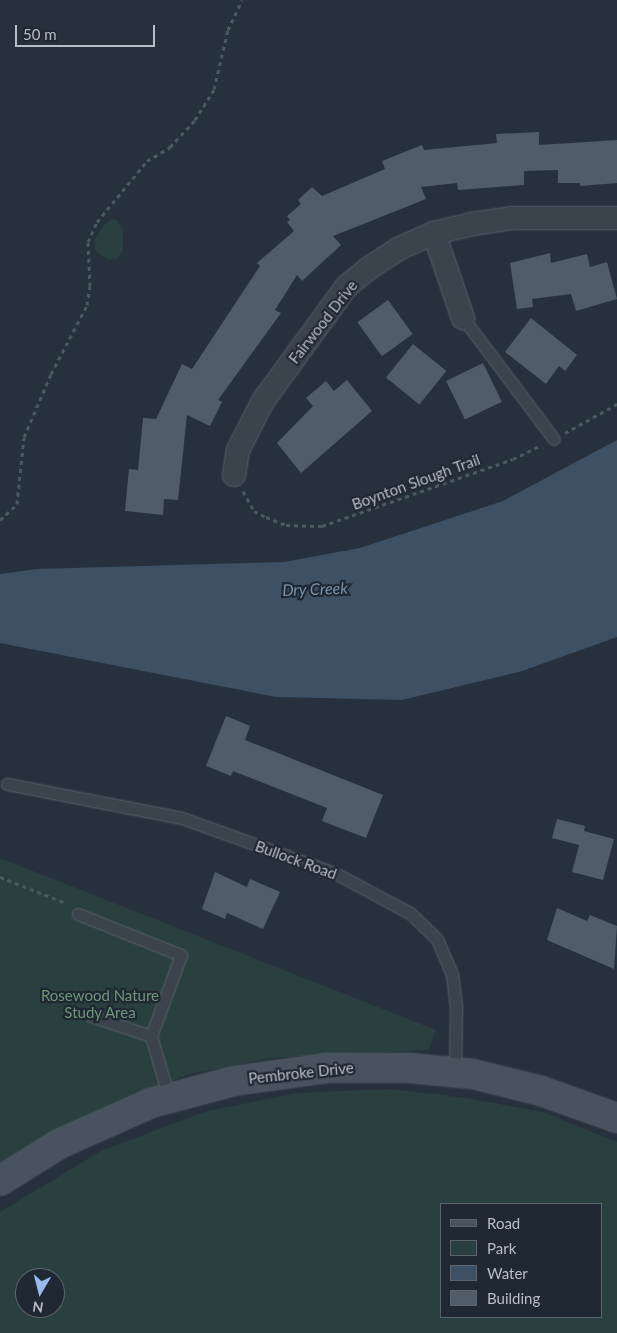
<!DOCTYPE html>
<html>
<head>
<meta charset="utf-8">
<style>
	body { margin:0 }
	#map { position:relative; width:617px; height:1333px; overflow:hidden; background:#27313d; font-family:Lato,sans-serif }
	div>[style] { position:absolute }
	.green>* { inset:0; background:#2a3f3f }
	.water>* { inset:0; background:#3e5064 }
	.building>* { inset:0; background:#505c68; transform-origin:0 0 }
	.path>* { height:3px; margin-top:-1.5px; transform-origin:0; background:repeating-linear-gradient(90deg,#495b5d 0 4px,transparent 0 8px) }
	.roads { filter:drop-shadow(0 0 1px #59616b) drop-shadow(0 0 1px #59616b) }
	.lane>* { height:11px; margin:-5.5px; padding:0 5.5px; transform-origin:5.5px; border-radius:5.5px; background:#3b434d }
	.street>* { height:22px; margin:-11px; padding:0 11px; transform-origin:11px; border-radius:11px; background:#3b434d }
	.secondary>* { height:28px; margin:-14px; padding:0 14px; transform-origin:14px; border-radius:14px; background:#495360 }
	span { translate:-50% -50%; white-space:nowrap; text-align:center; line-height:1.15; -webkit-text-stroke:4.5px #202833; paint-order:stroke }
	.street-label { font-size:15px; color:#b7bec8 }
	.park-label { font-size:15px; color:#709778 }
	.water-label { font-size:16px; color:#7a90a9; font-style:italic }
	.legend { position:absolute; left:440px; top:1203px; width:162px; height:115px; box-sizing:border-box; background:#202833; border:1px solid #5c646f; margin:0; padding:6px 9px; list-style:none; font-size:15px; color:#b7bec8 }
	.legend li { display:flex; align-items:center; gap:10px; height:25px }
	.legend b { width:25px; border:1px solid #5c646f }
	.north { position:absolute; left:15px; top:1268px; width:50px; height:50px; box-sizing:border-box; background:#202833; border:1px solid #5c646f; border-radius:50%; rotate:188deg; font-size:14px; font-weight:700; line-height:20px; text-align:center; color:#b7bec8 }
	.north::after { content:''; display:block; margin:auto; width:18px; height:22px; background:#95bbef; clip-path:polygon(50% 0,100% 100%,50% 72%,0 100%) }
	.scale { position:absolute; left:15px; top:25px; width:140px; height:22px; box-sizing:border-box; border:2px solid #b7bec8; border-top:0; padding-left:6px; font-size:15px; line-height:18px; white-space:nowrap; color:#b7bec8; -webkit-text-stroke:4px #202833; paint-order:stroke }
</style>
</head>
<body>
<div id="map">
	<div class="green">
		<div style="clip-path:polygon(111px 219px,117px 220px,123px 229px,123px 250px,118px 258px,108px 260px,95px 250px,95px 240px,102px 227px)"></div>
		<div style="clip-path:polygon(0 858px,436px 1030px,429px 1050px,270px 1058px,186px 1075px,53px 1132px,0 1165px)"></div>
		<div style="clip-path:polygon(evenodd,390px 1089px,466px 1098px,543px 1112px,617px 1142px,617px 1333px,0 1333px,0 1212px,101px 1151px,207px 1111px,297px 1093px,390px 1089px,601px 1204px,601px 1317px,441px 1317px,441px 1204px,601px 1204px,390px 1089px,25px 1278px,55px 1278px,55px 1308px,25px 1308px,25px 1278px)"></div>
	</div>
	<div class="water">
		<div style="clip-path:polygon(617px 440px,617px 637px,522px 671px,402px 700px,276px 697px,0 643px,0 574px,37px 569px,284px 562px,360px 548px,503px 501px)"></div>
	</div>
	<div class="building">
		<div style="clip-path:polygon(539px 132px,539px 145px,617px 140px,617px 183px,580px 186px,580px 183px,558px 183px,558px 170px,524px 171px,524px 185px,458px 190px,457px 183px,421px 187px,426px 199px,333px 236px,341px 245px,302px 281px,297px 275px,275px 310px,281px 313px,218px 400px,222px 402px,210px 426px,187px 415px,178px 500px,164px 499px,163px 515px,125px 511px,129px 469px,138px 470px,143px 418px,156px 419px,182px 364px,192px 369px,260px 266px,257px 263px,294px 231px,287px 222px,290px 220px,287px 216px,301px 204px,298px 200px,312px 187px,322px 196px,385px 169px,382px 161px,422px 145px,424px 150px,497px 143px,496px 134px)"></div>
		<div style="clip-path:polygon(550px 253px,551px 263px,587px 254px,590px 267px,607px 262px,617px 299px,576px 311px,571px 294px,532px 299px,533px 307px,517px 309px,510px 263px)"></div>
		<div style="left:388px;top:300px;width:42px;height:38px;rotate:54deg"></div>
		<div style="clip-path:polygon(531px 318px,577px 355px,565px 371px,559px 366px,546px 384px,505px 352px)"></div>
		<div style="left:413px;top:344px;width:43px;height:43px;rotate:39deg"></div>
		<div style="left:483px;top:363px;width:43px;height:41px;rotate:64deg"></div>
		<div style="clip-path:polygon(347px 380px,372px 411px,301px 473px,277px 443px,313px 406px,306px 398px,326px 381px,334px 391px)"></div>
		<div style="clip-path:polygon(226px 716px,250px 726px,245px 740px,383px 795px,366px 838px,322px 821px,327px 808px,233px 771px,231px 776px,206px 766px)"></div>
		<div style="clip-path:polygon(557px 819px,585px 826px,584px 831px,614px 839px,603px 880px,572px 872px,579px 845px,552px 838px)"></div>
		<div style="clip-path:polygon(215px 872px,247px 887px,250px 879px,280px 892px,263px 929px,227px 913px,225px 919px,202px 909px)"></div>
		<div style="clip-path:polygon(557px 908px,587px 921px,590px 915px,617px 926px,614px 969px,547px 940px)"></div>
	</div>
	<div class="path">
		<div style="left:565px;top:433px;width:60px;rotate:-29.1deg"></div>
		<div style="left:243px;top:491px;width:23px;rotate:61deg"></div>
		<div style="left:254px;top:511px;width:13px;rotate:27deg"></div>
		<div style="left:266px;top:517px;width:22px;rotate:22deg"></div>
		<div style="left:286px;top:525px;width:36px;rotate:2deg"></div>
		<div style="left:322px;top:526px;width:202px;rotate:-19.3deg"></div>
		<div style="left:513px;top:459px;width:32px;rotate:-26deg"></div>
		<div style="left:0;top:520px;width:23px;rotate:-43deg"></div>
		<div style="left:17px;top:504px;width:67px;rotate:-84deg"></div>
		<div style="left:24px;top:437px;width:69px;rotate:-66.8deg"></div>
		<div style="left:51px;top:374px;width:78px;rotate:-62.4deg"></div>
		<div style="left:87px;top:305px;width:19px;rotate:-81deg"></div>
		<div style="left:90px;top:286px;width:44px;rotate:-92.6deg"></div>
		<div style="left:88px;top:242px;width:22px;rotate:-66deg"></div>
		<div style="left:97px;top:222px;width:79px;rotate:-50.7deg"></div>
		<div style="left:147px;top:161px;width:27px;rotate:-31deg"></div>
		<div style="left:170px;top:147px;width:37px;rotate:-47deg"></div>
		<div style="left:195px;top:120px;width:36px;rotate:-58deg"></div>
		<div style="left:214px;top:89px;width:61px;rotate:-76.7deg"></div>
		<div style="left:228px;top:30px;width:33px;rotate:-65deg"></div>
		<div style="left:0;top:877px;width:71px;rotate:21.5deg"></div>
	</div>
	<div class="roads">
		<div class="lane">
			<div style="left:463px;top:318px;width:151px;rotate:53.1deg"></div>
			<div style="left:7px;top:784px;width:178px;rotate:11deg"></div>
			<div style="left:182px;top:818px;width:163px;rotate:19.8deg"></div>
			<div style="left:335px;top:873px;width:85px;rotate:28.1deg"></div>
			<div style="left:410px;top:913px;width:37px;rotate:44deg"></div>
			<div style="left:437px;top:939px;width:38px;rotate:67deg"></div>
			<div style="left:452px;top:974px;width:35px;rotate:83deg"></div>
			<div style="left:456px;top:1009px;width:63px;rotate:90.9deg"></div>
			<div style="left:78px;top:914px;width:111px;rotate:21.7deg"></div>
			<div style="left:181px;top:955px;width:86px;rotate:110.3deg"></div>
			<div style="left:151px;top:1036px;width:65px;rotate:73.8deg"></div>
			<div style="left:91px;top:1016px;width:63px;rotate:18.4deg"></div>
		</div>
		<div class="street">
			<div style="left:434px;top:233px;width:90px;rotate:71.2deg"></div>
			<div style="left:234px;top:475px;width:25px;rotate:-81deg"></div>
			<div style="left:238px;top:450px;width:55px;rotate:-63deg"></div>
			<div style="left:263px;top:401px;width:142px;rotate:-53.9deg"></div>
			<div style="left:347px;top:286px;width:28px;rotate:-39deg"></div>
			<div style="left:369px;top:268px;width:35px;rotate:-33deg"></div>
			<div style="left:398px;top:249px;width:39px;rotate:-24deg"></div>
			<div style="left:434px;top:233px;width:39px;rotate:-13deg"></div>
			<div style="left:472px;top:224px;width:40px;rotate:-8.5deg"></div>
			<div style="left:512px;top:218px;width:105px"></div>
		</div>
		<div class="secondary">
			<div style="left:0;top:1181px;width:70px;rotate:-32.1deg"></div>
			<div style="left:59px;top:1144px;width:101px;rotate:-24deg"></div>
			<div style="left:151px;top:1103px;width:86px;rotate:-14.8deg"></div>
			<div style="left:234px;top:1081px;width:93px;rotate:-8deg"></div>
			<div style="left:326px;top:1068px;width:83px"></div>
			<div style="left:409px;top:1068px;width:64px;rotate:5.4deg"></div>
			<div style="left:473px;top:1074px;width:70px;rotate:14deg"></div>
			<div style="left:541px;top:1091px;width:81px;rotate:19.6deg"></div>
		</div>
	</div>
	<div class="street-label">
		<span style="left:323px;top:322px;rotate:-52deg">Fairwood Drive</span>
		<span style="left:416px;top:482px;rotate:-20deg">Boynton Slough Trail</span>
		<span style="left:296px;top:860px;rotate:20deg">Bullock Road</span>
		<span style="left:301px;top:1073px;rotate:-6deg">Pembroke Drive</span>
	</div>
	<div class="park-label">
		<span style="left:100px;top:1004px">Rosewood Nature<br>Study Area</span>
	</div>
	<div class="water-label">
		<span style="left:315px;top:589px;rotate:-2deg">Dry Creek</span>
	</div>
	<ul class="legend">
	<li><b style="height:6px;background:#495360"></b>Road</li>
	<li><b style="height:14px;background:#2a3f3f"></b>Park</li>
	<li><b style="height:14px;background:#3e5064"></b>Water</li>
	<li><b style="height:14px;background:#505c68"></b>Building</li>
	</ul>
	<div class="north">N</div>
	<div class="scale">50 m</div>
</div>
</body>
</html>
